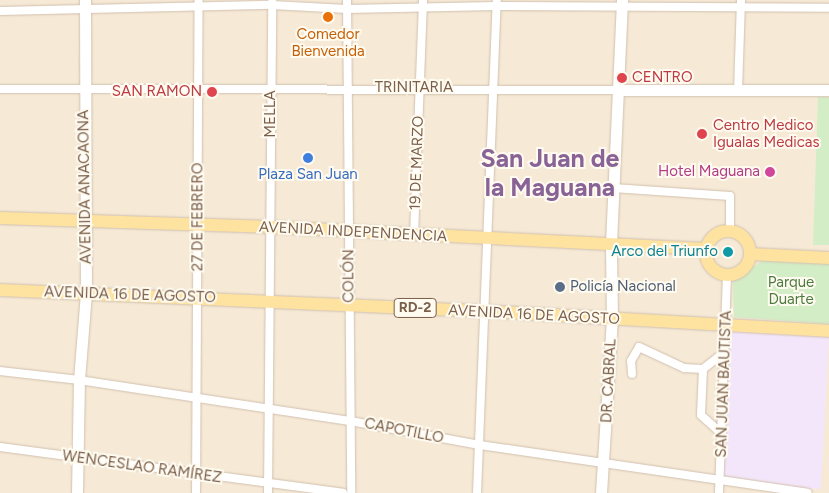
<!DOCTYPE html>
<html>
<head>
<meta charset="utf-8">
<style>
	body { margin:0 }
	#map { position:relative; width:829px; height:493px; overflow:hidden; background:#fef7ea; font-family:Figtree,sans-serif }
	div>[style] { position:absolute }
	.residential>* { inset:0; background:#f6ead7; transform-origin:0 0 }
	.education>* { inset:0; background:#f4e6fa; transform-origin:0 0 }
	.green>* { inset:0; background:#d3edc6 }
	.roads { filter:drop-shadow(0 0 1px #d2c0ae) drop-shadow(0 0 1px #d2c0ae) }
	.street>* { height:8px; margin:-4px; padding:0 4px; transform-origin:4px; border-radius:4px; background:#fff }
	.secondary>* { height:11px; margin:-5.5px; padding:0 5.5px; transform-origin:5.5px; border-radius:5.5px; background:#fff }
	.primary>* { height:12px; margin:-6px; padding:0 6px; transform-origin:6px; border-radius:6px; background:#fee2a0 }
	.primary>.ring { margin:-6px; padding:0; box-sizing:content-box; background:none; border:12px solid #fee2a0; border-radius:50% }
	.dots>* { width:14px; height:14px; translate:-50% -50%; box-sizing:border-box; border:2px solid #fffbf1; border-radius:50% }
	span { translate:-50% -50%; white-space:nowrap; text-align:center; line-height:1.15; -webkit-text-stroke:4px #fffbf1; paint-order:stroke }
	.shield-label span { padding:1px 4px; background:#fffbf1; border:1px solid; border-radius:4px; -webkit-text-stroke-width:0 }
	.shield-label { font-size:14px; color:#7b5f4b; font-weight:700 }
	.food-label { font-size:15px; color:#c56008 }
	.health-label { font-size:15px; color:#be3a42 }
	.left { translate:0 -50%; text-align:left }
	.right { translate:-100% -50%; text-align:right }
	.street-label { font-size:15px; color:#7b5f4b }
	.hotel-label { font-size:15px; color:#b23c85 }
	.shop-label { font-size:15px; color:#366cbe }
	.culture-label { font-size:15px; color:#0d838f }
	.park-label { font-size:15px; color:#4c7b3f }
	.service-label { font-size:15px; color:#4e5e75 }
	.town-label { font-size:25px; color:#896396; font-weight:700 }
</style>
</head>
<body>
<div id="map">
	<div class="residential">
		<div style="left:0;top:0;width:829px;height:493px"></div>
	</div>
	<div class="education">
		<div style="left:731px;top:331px;width:98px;height:153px;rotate:3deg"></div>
	</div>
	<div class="green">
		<div style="clip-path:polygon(818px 97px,829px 97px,829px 245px,813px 245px)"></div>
		<div style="clip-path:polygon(766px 258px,829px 262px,829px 324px,734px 317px,733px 281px)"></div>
	</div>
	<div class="roads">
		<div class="street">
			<div style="left:347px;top:0;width:493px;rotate:89.5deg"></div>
			<div style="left:0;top:11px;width:272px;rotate:-1.3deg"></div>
			<div style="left:272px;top:5px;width:75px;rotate:3.1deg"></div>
			<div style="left:347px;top:9px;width:149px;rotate:-1.2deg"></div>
			<div style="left:496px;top:6px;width:333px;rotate:0.3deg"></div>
			<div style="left:0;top:89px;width:617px;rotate:0.09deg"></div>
			<div style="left:738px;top:91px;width:91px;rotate:-88.1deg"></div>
			<div style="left:613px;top:188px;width:117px;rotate:3.9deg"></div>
			<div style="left:730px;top:196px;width:36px;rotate:90deg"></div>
			<div style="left:414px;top:236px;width:236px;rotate:-87.8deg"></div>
			<div style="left:0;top:371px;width:80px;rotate:6.5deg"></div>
			<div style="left:79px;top:380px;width:274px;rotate:8.6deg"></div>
			<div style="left:350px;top:421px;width:132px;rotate:10.5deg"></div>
			<div style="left:480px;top:445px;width:331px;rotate:8.3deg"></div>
			<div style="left:632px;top:374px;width:13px;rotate:-94deg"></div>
			<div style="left:631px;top:361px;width:16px;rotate:-60deg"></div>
			<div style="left:639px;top:347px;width:50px;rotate:25deg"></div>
			<div style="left:684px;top:368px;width:19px;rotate:3deg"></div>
			<div style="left:722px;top:434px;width:28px;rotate:-138deg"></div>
			<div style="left:701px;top:415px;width:46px;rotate:-87.5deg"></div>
			<div style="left:703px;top:369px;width:28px;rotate:-38deg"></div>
			<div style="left:0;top:447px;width:346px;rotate:7.6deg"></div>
			<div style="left:196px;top:493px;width:493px;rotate:-89.7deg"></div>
			<div style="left:268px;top:493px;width:491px;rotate:-89.5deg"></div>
			<div style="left:477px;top:493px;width:493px;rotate:-87.7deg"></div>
			<div style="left:719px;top:493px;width:218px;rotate:-87.9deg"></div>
		</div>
		<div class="secondary">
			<div style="left:617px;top:90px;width:212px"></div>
			<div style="left:77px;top:493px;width:113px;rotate:-89deg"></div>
			<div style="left:79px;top:380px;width:87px;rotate:-85.4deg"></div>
			<div style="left:86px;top:293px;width:293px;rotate:-90.2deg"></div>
			<div style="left:601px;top:493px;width:174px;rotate:-86.4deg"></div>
			<div style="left:612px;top:319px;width:76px;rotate:-90.8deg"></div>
			<div style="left:611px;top:243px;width:243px;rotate:-87.4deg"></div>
		</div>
		<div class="primary">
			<div style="left:0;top:218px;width:272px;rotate:1.9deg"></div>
			<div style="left:272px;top:227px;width:435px;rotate:2.9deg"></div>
			<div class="ring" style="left:706px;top:231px;width:32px;height:32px"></div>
			<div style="left:750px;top:254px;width:79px;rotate:2.9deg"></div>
			<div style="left:0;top:290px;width:485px;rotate:2.5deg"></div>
			<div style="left:485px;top:311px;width:345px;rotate:3.3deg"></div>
		</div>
	</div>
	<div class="dots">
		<div style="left:328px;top:17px;background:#e8710a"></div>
		<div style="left:622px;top:78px;background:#e0444e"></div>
		<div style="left:212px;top:92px;background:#e0444e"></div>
		<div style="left:702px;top:134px;background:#e0444e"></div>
		<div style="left:308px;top:158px;background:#3f7fe0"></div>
		<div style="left:770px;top:172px;background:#d1479c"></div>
		<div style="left:728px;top:252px;background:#0f9aa8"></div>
		<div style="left:560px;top:287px;background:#5c6f8a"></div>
	</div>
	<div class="shield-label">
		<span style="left:415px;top:308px">RD-2</span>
	</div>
	<div class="food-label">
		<span style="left:328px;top:43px">Comedor<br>Bienvenida</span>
	</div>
	<div class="health-label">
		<span class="left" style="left:632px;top:78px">CENTRO</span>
		<span class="right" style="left:202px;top:92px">SAN RAMON</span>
		<span class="left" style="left:713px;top:134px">Centro Medico<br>Igualas Medicas</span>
	</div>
	<div class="street-label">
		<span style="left:414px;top:88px">TRINITARIA</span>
		<span style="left:271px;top:114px;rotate:-90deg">MELLA</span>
		<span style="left:417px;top:163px;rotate:-88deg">19 DE MARZO</span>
		<span style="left:85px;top:187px;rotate:-91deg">AVENIDA ANACAONA</span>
		<span style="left:198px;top:217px;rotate:-90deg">27 DE FEBRERO</span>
		<span style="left:353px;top:232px;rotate:3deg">AVENIDA INDEPENDENCIA</span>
		<span style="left:349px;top:276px;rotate:-90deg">COLÓN</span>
		<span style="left:130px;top:295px;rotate:2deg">AVENIDA 16 DE AGOSTO</span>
		<span style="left:534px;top:315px;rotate:3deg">AVENIDA 16 DE AGOSTO</span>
		<span style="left:609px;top:381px;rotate:-87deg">DR. CABRAL</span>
		<span style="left:724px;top:384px;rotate:-88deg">SAN JUAN BAUTISTA</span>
		<span style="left:404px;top:431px;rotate:11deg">CAPOTILLO</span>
		<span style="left:142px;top:467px;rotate:8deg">WENCESLAO RAMÍREZ</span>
	</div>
	<div class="hotel-label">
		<span class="right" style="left:760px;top:172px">Hotel Maguana</span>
	</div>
	<div class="shop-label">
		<span style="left:308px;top:175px">Plaza San Juan</span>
	</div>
	<div class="culture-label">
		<span class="right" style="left:718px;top:252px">Arco del Triunfo</span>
	</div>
	<div class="park-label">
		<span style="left:791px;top:291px">Parque<br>Duarte</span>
	</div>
	<div class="service-label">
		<span class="left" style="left:570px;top:287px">Policía Nacional</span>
	</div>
	<div class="town-label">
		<span style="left:550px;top:173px">San Juan de<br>la Maguana</span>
	</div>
</div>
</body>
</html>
